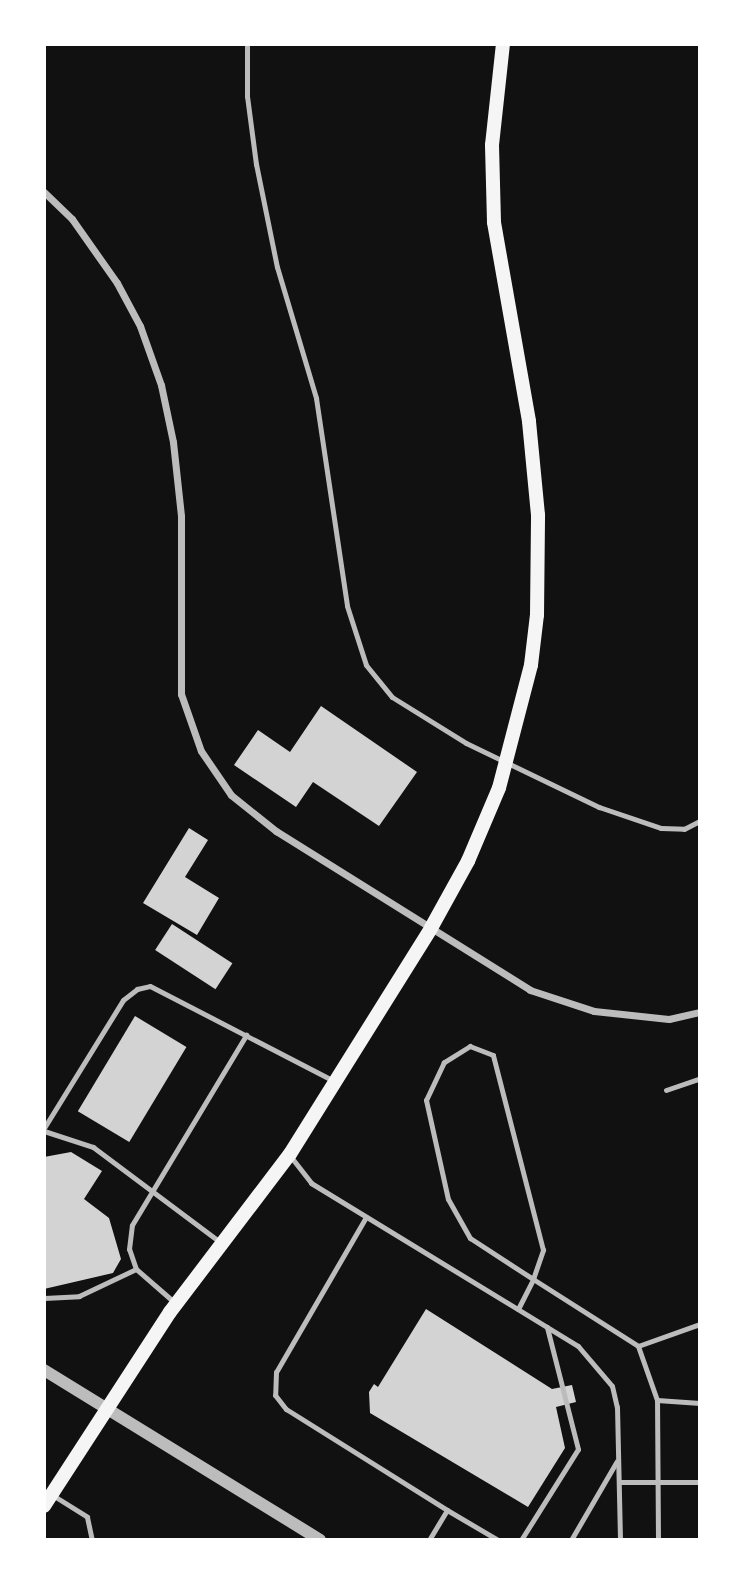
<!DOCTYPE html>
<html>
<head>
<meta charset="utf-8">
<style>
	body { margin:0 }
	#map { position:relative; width:744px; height:1584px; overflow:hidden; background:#111; font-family:Arial,sans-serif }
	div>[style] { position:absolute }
	.building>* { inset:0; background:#d3d3d3; transform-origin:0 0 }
	.service>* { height:5px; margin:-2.5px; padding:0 2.5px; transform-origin:2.5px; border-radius:2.5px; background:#bcbcbc }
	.minor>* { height:7px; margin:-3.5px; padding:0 3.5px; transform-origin:3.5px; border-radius:3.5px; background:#bcbcbc }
	.tertiary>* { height:12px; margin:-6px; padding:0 6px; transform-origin:6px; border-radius:6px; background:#bcbcbc }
	.secondary>* { height:14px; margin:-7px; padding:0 7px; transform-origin:7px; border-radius:7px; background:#f5f5f5 }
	span { translate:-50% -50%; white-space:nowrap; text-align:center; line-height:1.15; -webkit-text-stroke:7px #fff; paint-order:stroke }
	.frame { position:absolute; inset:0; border:46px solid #fff; pointer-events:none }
</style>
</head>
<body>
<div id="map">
	<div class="building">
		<div style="clip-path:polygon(321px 706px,417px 772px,379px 826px,313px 782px,296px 807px,234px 765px,258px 730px,290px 752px)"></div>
		<div style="clip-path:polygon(189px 828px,208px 840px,185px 877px,219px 898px,197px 935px,143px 903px)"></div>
		<div style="left:172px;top:924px;width:72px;height:31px;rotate:33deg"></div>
		<div style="left:135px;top:1016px;width:60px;height:111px;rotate:31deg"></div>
		<div style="clip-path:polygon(71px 1152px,102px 1171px,84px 1199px,109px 1218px,121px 1259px,113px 1273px,44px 1289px,44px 1157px)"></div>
		<div style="clip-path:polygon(426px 1309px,552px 1389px,572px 1385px,576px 1402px,556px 1407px,565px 1448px,528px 1507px,370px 1413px,369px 1392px,374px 1384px,378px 1387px)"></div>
	</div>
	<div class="service">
		<div style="left:247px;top:44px;width:52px;rotate:90deg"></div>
		<div style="left:247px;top:96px;width:69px;rotate:82.5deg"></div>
		<div style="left:256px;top:164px;width:105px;rotate:78.5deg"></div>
		<div style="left:277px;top:267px;width:137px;rotate:73.4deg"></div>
		<div style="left:316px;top:398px;width:210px;rotate:81.5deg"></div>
		<div style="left:347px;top:606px;width:62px;rotate:72.1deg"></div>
		<div style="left:366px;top:665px;width:41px;rotate:50.9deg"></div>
		<div style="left:392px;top:697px;width:87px;rotate:31.9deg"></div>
		<div style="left:466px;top:743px;width:148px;rotate:25.7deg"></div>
		<div style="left:599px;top:807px;width:65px;rotate:18.7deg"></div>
		<div style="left:661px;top:828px;width:23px;rotate:2deg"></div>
		<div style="left:684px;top:829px;width:18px;rotate:-27deg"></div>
		<div style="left:666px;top:1090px;width:36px;rotate:-19deg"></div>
		<div style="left:44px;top:1128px;width:150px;rotate:-58.3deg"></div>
		<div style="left:123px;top:1000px;width:18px;rotate:-38deg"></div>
		<div style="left:137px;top:989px;width:13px;rotate:-13deg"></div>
		<div style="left:150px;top:986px;width:207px;rotate:27.3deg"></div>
		<div style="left:44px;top:1131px;width:52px;rotate:18.1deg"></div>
		<div style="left:93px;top:1147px;width:159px;rotate:36.8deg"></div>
		<div style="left:291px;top:1157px;width:33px;rotate:52deg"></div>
		<div style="left:311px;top:1183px;width:313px;rotate:31.4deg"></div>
		<div style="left:578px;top:1346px;width:52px;rotate:49.6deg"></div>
		<div style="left:612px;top:1386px;width:22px;rotate:77deg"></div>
		<div style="left:617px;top:1407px;width:133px;rotate:88.7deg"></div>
		<div style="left:366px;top:1217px;width:179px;rotate:120.1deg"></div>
		<div style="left:276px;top:1372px;width:23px;rotate:92deg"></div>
		<div style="left:275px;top:1395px;width:18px;rotate:52deg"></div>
		<div style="left:286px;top:1409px;width:190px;rotate:32.1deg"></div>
		<div style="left:44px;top:1298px;width:35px;rotate:-3deg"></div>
		<div style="left:79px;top:1296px;width:63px;rotate:-25.3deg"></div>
		<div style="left:174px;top:1302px;width:50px;rotate:-139deg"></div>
		<div style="left:136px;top:1269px;width:21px;rotate:-109deg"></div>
		<div style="left:129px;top:1249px;width:24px;rotate:-83deg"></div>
		<div style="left:132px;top:1225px;width:222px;rotate:-59deg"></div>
		<div style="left:518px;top:1309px;width:34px;rotate:-63deg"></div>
		<div style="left:533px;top:1279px;width:31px;rotate:-71deg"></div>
		<div style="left:543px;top:1250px;width:201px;rotate:-104.4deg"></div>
		<div style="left:493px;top:1055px;width:25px;rotate:-159deg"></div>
		<div style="left:470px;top:1046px;width:31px;rotate:148deg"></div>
		<div style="left:444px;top:1062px;width:42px;rotate:115.3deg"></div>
		<div style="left:426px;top:1100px;width:101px;rotate:77.5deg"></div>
		<div style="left:448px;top:1199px;width:45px;rotate:60.6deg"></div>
		<div style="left:470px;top:1238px;width:75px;rotate:33.1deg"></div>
		<div style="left:533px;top:1279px;width:125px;rotate:32.5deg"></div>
		<div style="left:657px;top:1400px;width:57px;rotate:-109.4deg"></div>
		<div style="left:638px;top:1346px;width:66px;rotate:-19.5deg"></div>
		<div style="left:619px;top:1482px;width:81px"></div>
		<div style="left:54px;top:1496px;width:39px;rotate:32deg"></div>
		<div style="left:87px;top:1517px;width:24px;rotate:78deg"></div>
		<div style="left:429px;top:1540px;width:35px;rotate:-59deg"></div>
		<div style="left:447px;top:1510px;width:59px;rotate:30.5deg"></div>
		<div style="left:521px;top:1540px;width:107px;rotate:-57.9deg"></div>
		<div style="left:578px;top:1449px;width:126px;rotate:-104.3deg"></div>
		<div style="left:571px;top:1540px;width:91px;rotate:-59.8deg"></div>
		<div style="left:658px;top:1540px;width:140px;rotate:-90.4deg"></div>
		<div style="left:657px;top:1400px;width:43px;rotate:4deg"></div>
	</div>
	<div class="minor">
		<div style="left:44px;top:192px;width:39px;rotate:44deg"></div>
		<div style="left:72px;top:219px;width:78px;rotate:54.9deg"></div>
		<div style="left:117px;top:283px;width:49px;rotate:61.9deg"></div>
		<div style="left:140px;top:326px;width:63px;rotate:70.4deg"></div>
		<div style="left:161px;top:385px;width:58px;rotate:78.1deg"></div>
		<div style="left:173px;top:442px;width:74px;rotate:83.8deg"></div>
		<div style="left:181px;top:516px;width:178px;rotate:90deg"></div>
		<div style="left:181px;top:694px;width:60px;rotate:70.7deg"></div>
		<div style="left:201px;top:751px;width:53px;rotate:55.7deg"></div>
		<div style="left:231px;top:795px;width:58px;rotate:38.7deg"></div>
		<div style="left:276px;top:831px;width:300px;rotate:32deg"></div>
		<div style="left:530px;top:990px;width:67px;rotate:18.2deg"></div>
		<div style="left:594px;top:1011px;width:75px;rotate:6.1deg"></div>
		<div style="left:669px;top:1019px;width:32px;rotate:-13deg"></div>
	</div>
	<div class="tertiary">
		<div style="left:44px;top:1370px;width:324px;rotate:31.6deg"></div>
	</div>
	<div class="secondary">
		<div style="left:44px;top:1506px;width:231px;rotate:-57deg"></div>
		<div style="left:170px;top:1312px;width:198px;rotate:-52.8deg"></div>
		<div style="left:290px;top:1154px;width:266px;rotate:-58deg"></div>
		<div style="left:431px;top:928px;width:77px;rotate:-61.1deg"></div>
		<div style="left:468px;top:861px;width:79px;rotate:-67deg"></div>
		<div style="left:499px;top:788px;width:127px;rotate:-75.4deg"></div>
		<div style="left:531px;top:665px;width:50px;rotate:-83.2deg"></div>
		<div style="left:537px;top:615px;width:100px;rotate:-89.4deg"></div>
		<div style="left:538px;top:515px;width:94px;rotate:-95.5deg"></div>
		<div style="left:529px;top:421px;width:202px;rotate:-100deg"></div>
		<div style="left:494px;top:222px;width:77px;rotate:-91.5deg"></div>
		<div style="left:492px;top:145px;width:102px;rotate:-83.8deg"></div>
	</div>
	<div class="frame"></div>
</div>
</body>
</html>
